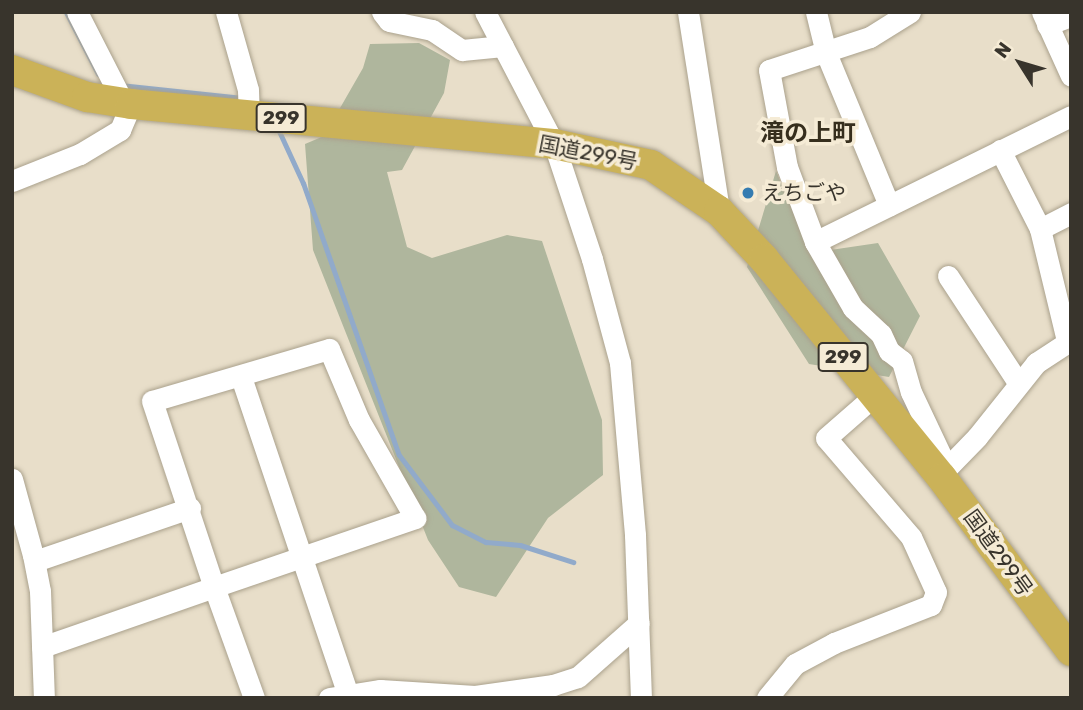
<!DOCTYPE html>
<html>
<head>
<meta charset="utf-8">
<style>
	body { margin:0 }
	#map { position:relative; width:1083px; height:710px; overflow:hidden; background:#e8dec9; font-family:Rubik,"Noto Sans JP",sans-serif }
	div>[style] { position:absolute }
	.green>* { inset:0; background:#afb69d }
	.stream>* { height:5px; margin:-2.5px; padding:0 2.5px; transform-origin:2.5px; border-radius:2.5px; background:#91aaca }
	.roads { filter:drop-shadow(0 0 2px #aaa18c) drop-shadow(0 0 2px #aaa18c) }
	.minor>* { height:21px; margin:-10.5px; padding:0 10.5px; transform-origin:10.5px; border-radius:10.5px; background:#fff }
	.highway>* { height:30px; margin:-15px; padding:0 15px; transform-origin:15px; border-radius:15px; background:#cbb258 }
	.dots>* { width:19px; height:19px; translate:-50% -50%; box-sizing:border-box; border:4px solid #f5ebd5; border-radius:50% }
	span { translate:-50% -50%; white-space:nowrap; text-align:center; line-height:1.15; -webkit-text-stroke:7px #f5ebd5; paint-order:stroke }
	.shield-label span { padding:2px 5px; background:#f5ebd5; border:2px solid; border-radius:5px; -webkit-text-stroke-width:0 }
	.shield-label { font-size:19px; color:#38342c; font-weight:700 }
	.street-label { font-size:21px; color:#38342c }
	.poi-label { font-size:21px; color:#38342c }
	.left { translate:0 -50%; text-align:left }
	.quarter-label { font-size:24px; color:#362e1d; font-weight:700 }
	.frame { position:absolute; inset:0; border:14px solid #38342c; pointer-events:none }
	.north { position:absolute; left:985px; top:28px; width:70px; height:70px; -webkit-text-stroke:5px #f5ebd5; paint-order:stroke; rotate:307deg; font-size:19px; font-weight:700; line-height:28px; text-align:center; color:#38342c }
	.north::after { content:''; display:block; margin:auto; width:24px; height:32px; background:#38342c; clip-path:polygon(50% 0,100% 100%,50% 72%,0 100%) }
</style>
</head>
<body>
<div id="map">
	<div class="green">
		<div style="clip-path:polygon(419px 43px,450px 60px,444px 93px,402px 170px,387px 172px,407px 247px,432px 258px,507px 235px,542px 241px,602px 420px,603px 475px,548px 518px,496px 597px,459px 587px,428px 540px,313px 250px,305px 144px,324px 136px,363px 68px,370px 44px)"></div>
		<div style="clip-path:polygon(776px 171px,810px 253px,878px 243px,920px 316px,889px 377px,809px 364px,747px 267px)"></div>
	</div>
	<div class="stream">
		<div style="left:66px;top:12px;width:70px;rotate:62.7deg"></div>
		<div style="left:120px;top:85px;width:123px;rotate:6.1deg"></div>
		<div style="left:278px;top:129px;width:60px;rotate:65.2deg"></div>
		<div style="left:303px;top:183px;width:288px;rotate:70.6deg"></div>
		<div style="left:399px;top:455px;width:88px;rotate:52.9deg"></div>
		<div style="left:452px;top:525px;width:38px;rotate:27deg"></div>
		<div style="left:486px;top:542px;width:34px;rotate:5deg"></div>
		<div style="left:520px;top:545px;width:56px;rotate:17.8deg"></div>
	</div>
	<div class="roads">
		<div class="minor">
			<div style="left:77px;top:12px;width:101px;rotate:62.9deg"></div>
			<div style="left:226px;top:12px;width:81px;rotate:74.2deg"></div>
			<div style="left:248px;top:90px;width:25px;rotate:88deg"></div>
			<div style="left:382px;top:12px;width:11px;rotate:52deg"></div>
			<div style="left:389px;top:21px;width:44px;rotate:11.8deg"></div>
			<div style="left:432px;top:30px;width:36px;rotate:34deg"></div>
			<div style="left:462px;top:50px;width:41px;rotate:-5.6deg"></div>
			<div style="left:485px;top:12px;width:149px;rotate:62.4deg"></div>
			<div style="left:554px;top:144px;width:121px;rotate:71.7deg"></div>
			<div style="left:592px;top:259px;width:108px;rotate:74.9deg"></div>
			<div style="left:620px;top:363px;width:173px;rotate:85deg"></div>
			<div style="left:635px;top:535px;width:163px;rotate:87.9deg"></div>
			<div style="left:688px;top:12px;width:201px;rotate:81.1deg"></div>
			<div style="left:816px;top:12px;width:42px;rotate:76.3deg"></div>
			<div style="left:826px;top:53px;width:165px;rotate:67.5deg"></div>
			<div style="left:910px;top:12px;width:47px;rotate:148deg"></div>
			<div style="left:870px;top:37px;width:106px;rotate:161.9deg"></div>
			<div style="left:769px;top:70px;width:99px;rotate:79.5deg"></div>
			<div style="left:787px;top:167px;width:80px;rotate:69.5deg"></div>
			<div style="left:815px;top:242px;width:76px;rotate:60.1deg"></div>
			<div style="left:853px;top:308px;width:38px;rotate:43deg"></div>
			<div style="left:881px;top:334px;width:19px;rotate:65deg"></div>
			<div style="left:889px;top:351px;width:16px;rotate:38deg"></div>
			<div style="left:902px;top:361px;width:32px;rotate:74deg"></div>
			<div style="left:911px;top:392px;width:84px;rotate:64.7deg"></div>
			<div style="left:1042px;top:12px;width:70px;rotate:65.6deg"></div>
			<div style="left:1047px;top:25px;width:26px;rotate:-21deg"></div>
			<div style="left:1000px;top:150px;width:89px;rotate:63.1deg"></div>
			<div style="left:1040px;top:229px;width:115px;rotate:76.4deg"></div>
			<div style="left:12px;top:181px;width:73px;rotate:-21.7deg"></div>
			<div style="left:80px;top:154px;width:47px;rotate:-31deg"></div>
			<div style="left:120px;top:130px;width:28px;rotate:-67deg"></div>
			<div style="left:1040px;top:229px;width:35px;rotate:-27deg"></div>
			<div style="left:815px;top:242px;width:285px;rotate:-26.2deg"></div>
			<div style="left:948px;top:276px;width:129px;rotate:56.7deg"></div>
			<div style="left:241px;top:377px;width:336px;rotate:71.4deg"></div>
			<div style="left:942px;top:478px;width:11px;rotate:-63deg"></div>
			<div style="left:947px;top:468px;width:43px;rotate:-45.9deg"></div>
			<div style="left:977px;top:437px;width:95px;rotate:-51.4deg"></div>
			<div style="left:1036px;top:363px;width:42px;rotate:-33.3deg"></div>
			<div style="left:12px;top:479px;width:79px;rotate:74.6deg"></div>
			<div style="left:33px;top:555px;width:37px;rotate:79deg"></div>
			<div style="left:40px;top:591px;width:107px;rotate:87.9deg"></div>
			<div style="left:35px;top:561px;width:164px;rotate:-18.9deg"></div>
			<div style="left:42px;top:647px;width:182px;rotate:-19.2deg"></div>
			<div style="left:214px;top:587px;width:213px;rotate:-18.9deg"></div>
			<div style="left:415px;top:518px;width:113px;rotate:-119.7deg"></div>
			<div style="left:359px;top:420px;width:77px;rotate:-112.9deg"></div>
			<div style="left:329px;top:349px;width:184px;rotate:163.6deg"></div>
			<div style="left:152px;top:401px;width:196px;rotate:71.6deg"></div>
			<div style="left:214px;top:587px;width:118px;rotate:70.2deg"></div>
			<div style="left:329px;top:698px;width:52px;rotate:-8.9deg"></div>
			<div style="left:380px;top:690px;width:95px;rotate:3.6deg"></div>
			<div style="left:475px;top:696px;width:79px;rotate:-8deg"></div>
			<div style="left:553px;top:685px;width:26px;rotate:-18deg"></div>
			<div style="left:578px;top:677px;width:81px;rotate:-41.5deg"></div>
			<div style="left:767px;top:698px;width:44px;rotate:-50.5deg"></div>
			<div style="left:795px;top:664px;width:44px;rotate:-28.3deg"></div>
			<div style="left:834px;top:643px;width:104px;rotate:-21.4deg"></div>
			<div style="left:931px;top:605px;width:14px;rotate:-69deg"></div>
			<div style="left:936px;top:592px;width:60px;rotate:-114.4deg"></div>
			<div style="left:911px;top:537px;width:130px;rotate:-130.6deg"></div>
			<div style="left:826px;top:438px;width:64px;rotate:-41.2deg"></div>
		</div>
		<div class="highway">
			<div style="left:12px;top:70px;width:80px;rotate:19.8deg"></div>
			<div style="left:87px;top:97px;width:45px;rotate:9deg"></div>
			<div style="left:131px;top:104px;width:425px;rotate:5.4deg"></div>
			<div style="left:554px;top:144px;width:99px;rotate:12.2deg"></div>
			<div style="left:651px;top:165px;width:82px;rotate:34.1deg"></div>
			<div style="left:719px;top:211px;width:66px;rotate:46.8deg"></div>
			<div style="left:764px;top:259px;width:282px;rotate:50.9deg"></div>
			<div style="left:942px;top:478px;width:216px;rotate:53.3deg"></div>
		</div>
	</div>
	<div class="dots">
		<div style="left:748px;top:193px;background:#357cb1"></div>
	</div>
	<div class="shield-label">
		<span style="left:281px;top:118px">299</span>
		<span style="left:843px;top:357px">299</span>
	</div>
	<div class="street-label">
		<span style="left:588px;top:153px;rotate:11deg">国道299号</span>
		<span style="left:998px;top:553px;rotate:54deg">国道299号</span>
	</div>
	<div class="poi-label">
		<span class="left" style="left:762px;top:193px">えちごや</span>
	</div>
	<div class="quarter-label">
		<span style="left:808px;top:134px">滝の上町</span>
	</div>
	<div class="frame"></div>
	<div class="north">N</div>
</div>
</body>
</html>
